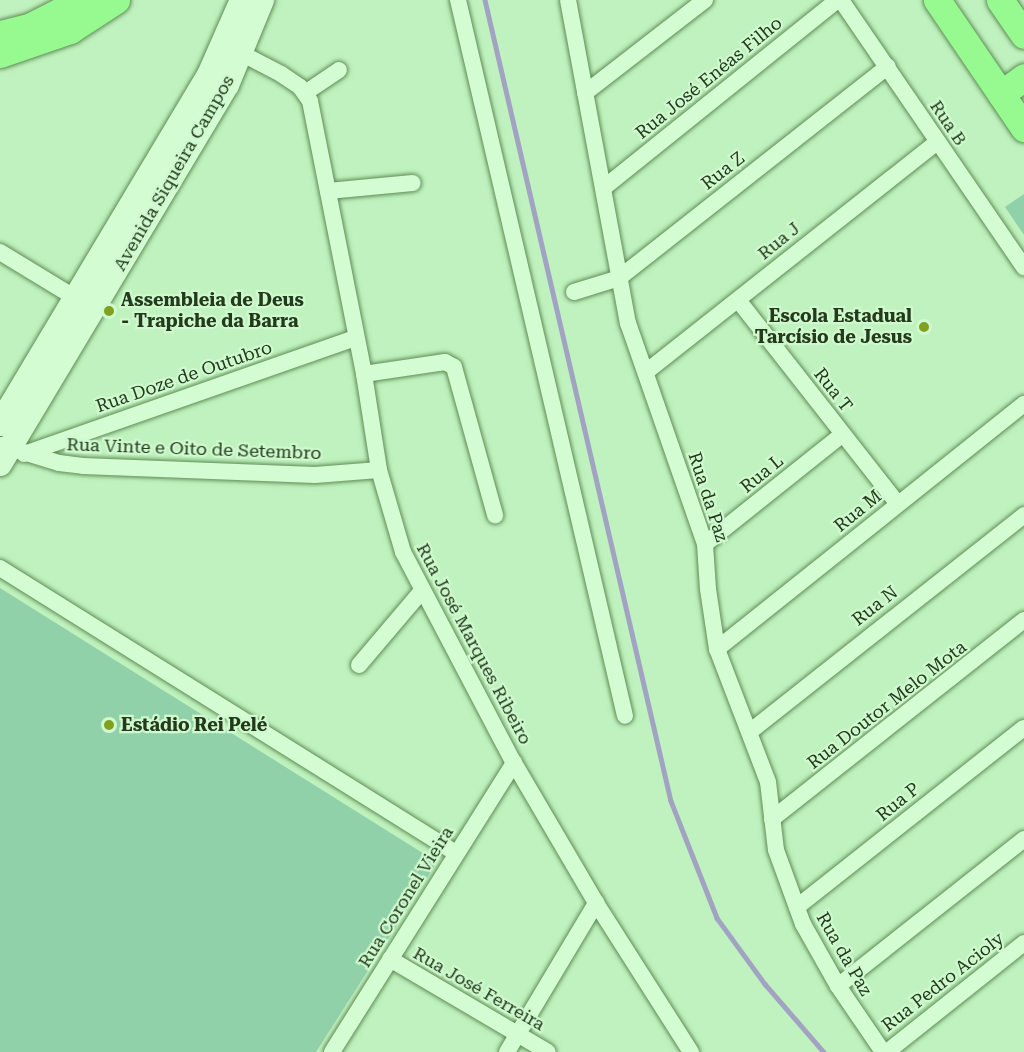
<!DOCTYPE html>
<html>
<head>
<meta charset="utf-8">
<style>
	body { margin:0 }
	#map { position:relative; width:1024px; height:1052px; overflow:hidden; background:#bff2be; font-family:"Roboto Serif",serif }
	div>[style] { position:absolute }
	.green>* { inset:0; background:#91d1a9 }
	.stream>* { height:4.5px; margin:-2.25px; padding:0 2.25px; transform-origin:2.25px; border-radius:2.25px; background:#a2a3c3 }
	.roads { filter:drop-shadow(0 0 2px #608c55) drop-shadow(0 0 2px #608c55) }
	.street>* { height:16px; margin:-8px; padding:0 8px; transform-origin:8px; border-radius:8px; background:#d3fcd2 }
	.secondary>* { height:24px; margin:-12px; padding:0 12px; transform-origin:12px; border-radius:12px; background:#d3fcd2 }
	.primary>* { height:27px; margin:-13.5px; padding:0 13.5px; transform-origin:13.5px; border-radius:13.5px; background:#96fa91 }
	.dots>* { width:16px; height:16px; translate:-50% -50%; box-sizing:border-box; border:3px solid #cff9ce; border-radius:50% }
	span { translate:-50% -50%; white-space:nowrap; text-align:center; line-height:1.15; -webkit-text-stroke:4.5px #cff9ce; paint-order:stroke }
	.street-label { font-size:18px; color:#233a1b }
	.poi-label { font-size:18px; color:#233a1b; font-weight:700 }
	.left { translate:0 -50%; text-align:left }
	.right { translate:-100% -50%; text-align:right }
</style>
</head>
<body>
<div id="map">
	<div class="green">
		<div style="clip-path:polygon(1024px 194px,1024px 235px,1005px 207px)"></div>
		<div style="clip-path:polygon(0 588px,437px 862px,316px 1052px,0 1052px)"></div>
	</div>
	<div class="stream">
		<div style="left:485px;top:0;width:822px;rotate:76.93deg"></div>
		<div style="left:671px;top:801px;width:126px;rotate:68.5deg"></div>
		<div style="left:717px;top:918px;width:82px;rotate:54deg"></div>
		<div style="left:765px;top:984px;width:90px;rotate:49.1deg"></div>
	</div>
	<div class="roads">
		<div class="street">
			<div style="left:458px;top:0;width:735px;rotate:76.87deg"></div>
			<div style="left:568px;top:0;width:329px;rotate:79.5deg"></div>
			<div style="left:628px;top:323px;width:234px;rotate:70.8deg"></div>
			<div style="left:705px;top:544px;width:45px;rotate:86.2deg"></div>
			<div style="left:708px;top:589px;width:61px;rotate:81.5deg"></div>
			<div style="left:717px;top:649px;width:142px;rotate:69deg"></div>
			<div style="left:768px;top:782px;width:68px;rotate:83.3deg"></div>
			<div style="left:776px;top:850px;width:79px;rotate:70deg"></div>
			<div style="left:803px;top:924px;width:71px;rotate:60.6deg"></div>
			<div style="left:838px;top:986px;width:80px;rotate:55.7deg"></div>
			<div style="left:841px;top:0;width:324px;rotate:55.6deg"></div>
			<div style="left:233px;top:49px;width:54px;rotate:27.5deg"></div>
			<div style="left:281px;top:74px;width:23px;rotate:34deg"></div>
			<div style="left:300px;top:87px;width:17px;rotate:54deg"></div>
			<div style="left:310px;top:101px;width:278px;rotate:78.8deg"></div>
			<div style="left:364px;top:374px;width:97px;rotate:81.1deg"></div>
			<div style="left:379px;top:470px;width:85px;rotate:73.7deg"></div>
			<div style="left:403px;top:552px;width:238px;rotate:62.3deg"></div>
			<div style="left:514px;top:763px;width:162px;rotate:59.6deg"></div>
			<div style="left:596px;top:903px;width:177px;rotate:57.5deg"></div>
			<div style="left:305px;top:93px;width:41px;rotate:-34.1deg"></div>
			<div style="left:585px;top:93px;width:152px;rotate:-37.8deg"></div>
			<div style="left:606px;top:186px;width:297px;rotate:-38.8deg"></div>
			<div style="left:328px;top:191px;width:85px;rotate:-5.4deg"></div>
			<div style="left:0;top:252px;width:98px;rotate:31.3deg"></div>
			<div style="left:574px;top:292px;width:47px;rotate:-17.3deg"></div>
			<div style="left:619px;top:278px;width:342px;rotate:-38.2deg"></div>
			<div style="left:738px;top:300px;width:259px;rotate:51.9deg"></div>
			<div style="left:646px;top:372px;width:371px;rotate:-38.3deg"></div>
			<div style="left:364px;top:374px;width:82px;rotate:-8.4deg"></div>
			<div style="left:445px;top:362px;width:10px;rotate:29deg"></div>
			<div style="left:454px;top:367px;width:154px;rotate:74.5deg"></div>
			<div style="left:1px;top:445px;width:61px;rotate:17.2deg"></div>
			<div style="left:59px;top:463px;width:24px;rotate:7deg"></div>
			<div style="left:83px;top:466px;width:232px;rotate:2.2deg"></div>
			<div style="left:315px;top:475px;width:64px;rotate:-4.5deg"></div>
			<div style="left:24px;top:454px;width:352px;rotate:-19.3deg"></div>
			<div style="left:705px;top:544px;width:176px;rotate:-38.6deg"></div>
			<div style="left:0;top:568px;width:538px;rotate:32.01deg"></div>
			<div style="left:717px;top:649px;width:393px;rotate:-38.6deg"></div>
			<div style="left:359px;top:665px;width:96px;rotate:-49.7deg"></div>
			<div style="left:752px;top:730px;width:347px;rotate:-38.3deg"></div>
			<div style="left:772px;top:819px;width:321px;rotate:-38.3deg"></div>
			<div style="left:797px;top:907px;width:289px;rotate:-38.3deg"></div>
			<div style="left:390px;top:959px;width:183px;rotate:30.5deg"></div>
			<div style="left:838px;top:986px;width:237px;rotate:-38.3deg"></div>
			<div style="left:332px;top:1052px;width:342px;rotate:-57.8deg"></div>
			<div style="left:507px;top:1052px;width:174px;rotate:-59.1deg"></div>
			<div style="left:887px;top:1052px;width:175px;rotate:-38.5deg"></div>
		</div>
		<div class="secondary">
			<div style="left:0;top:424px;width:405px;rotate:-59.1deg"></div>
			<div style="left:208px;top:77px;width:84px;rotate:-66.2deg"></div>
			<div style="left:0;top:464px;width:442px;rotate:-59.1deg"></div>
			<div style="left:227px;top:85px;width:92px;rotate:-67.6deg"></div>
		</div>
		<div class="primary">
			<div style="left:937px;top:0;width:155px;rotate:55.8deg"></div>
			<div style="left:1000px;top:0;width:42px;rotate:55.6deg"></div>
			<div style="left:0;top:34px;width:30px;rotate:-14deg"></div>
			<div style="left:29px;top:27px;width:59px;rotate:-27deg"></div>
			<div style="left:0;top:54px;width:74px;rotate:-18.9deg"></div>
			<div style="left:70px;top:30px;width:55px;rotate:-33.1deg"></div>
			<div style="left:1001px;top:94px;width:29px;rotate:-36deg"></div>
		</div>
	</div>
	<div class="dots">
		<div style="left:109px;top:311px;background:#7fa11f"></div>
		<div style="left:924px;top:327px;background:#7fa11f"></div>
		<div style="left:109px;top:725px;background:#7fa11f"></div>
	</div>
	<div class="street-label">
		<span style="left:709px;top:78px;rotate:-39deg">Rua José Enéas Filho</span>
		<span style="left:948px;top:123px;rotate:56deg">Rua B</span>
		<span style="left:723px;top:171px;rotate:-38deg">Rua Z</span>
		<span style="left:174px;top:173px;rotate:-60deg">Avenida Siqueira Campos</span>
		<span style="left:779px;top:241px;rotate:-39deg">Rua J</span>
		<span style="left:184px;top:377px;rotate:-19deg">Rua Doze de Outubro</span>
		<span style="left:833px;top:390px;rotate:52deg">Rua T</span>
		<span style="left:194px;top:449px;rotate:2deg">Rua Vinte e Oito de Setembro</span>
		<span style="left:762px;top:474px;rotate:-39deg">Rua L</span>
		<span style="left:708px;top:497px;rotate:72deg">Rua da Paz</span>
		<span style="left:858px;top:511px;rotate:-39deg">Rua M</span>
		<span style="left:875px;top:606px;rotate:-38deg">Rua N</span>
		<span style="left:474px;top:644px;rotate:62deg">Rua José Marques Ribeiro</span>
		<span style="left:887px;top:705px;rotate:-38deg">Rua Doutor Melo Mota</span>
		<span style="left:898px;top:802px;rotate:-39deg">Rua P</span>
		<span style="left:406px;top:897px;rotate:-58deg">Rua Coronel Vieira</span>
		<span style="left:844px;top:954px;rotate:60deg">Rua da Paz</span>
		<span style="left:943px;top:982px;rotate:-38deg">Rua Pedro Acioly</span>
		<span style="left:479px;top:989px;rotate:30deg">Rua José Ferreira</span>
	</div>
	<div class="poi-label">
		<span class="left" style="left:121px;top:311px">Assembleia de Deus<br>- Trapiche da Barra</span>
		<span class="right" style="left:912px;top:327px">Escola Estadual<br>Tarcísio de Jesus</span>
		<span class="left" style="left:121px;top:725px">Estádio Rei Pelé</span>
	</div>
</div>
</body>
</html>
